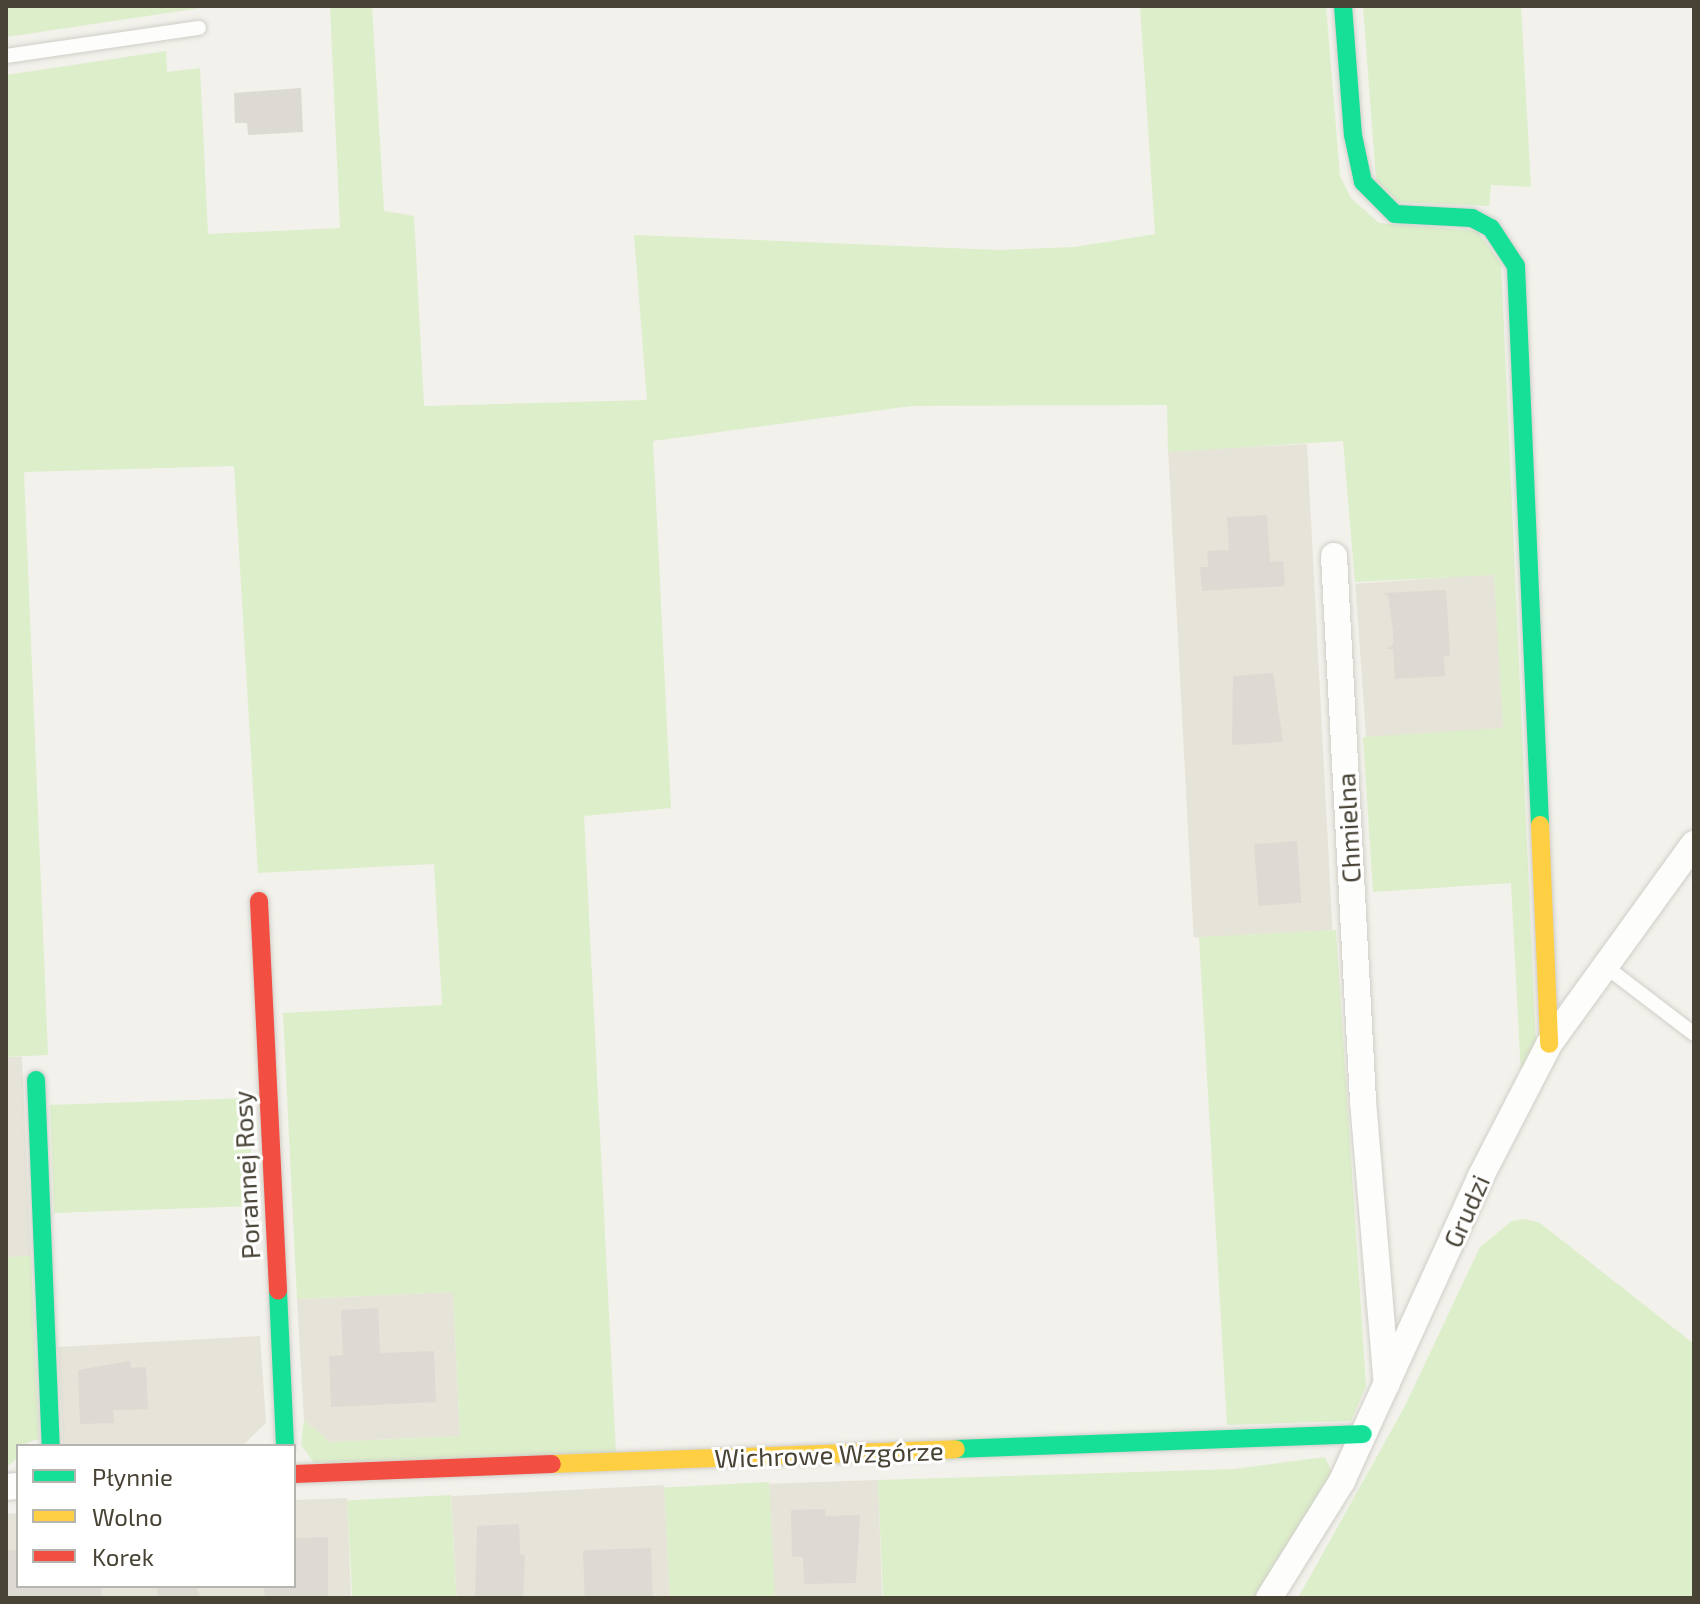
<!DOCTYPE html>
<html>
<head>
<meta charset="utf-8">
<style>
	body { margin:0 }
	#map { position:relative; width:1700px; height:1604px; overflow:hidden; background:#f2f1eb; font-family:"Exo 2",sans-serif }
	div>[style] { position:absolute }
	.residential>* { inset:0; background:#e6e3d8; transform-origin:0 0 }
	.green>* { inset:0; background:#ddeeca; transform-origin:0 0 }
	.building>* { inset:0; background:#dcdad3; transform-origin:0 0 }
	.roads { filter:drop-shadow(0 0 2px #d0cec8) drop-shadow(0 0 2px #d0cec8) }
	.lane>* { height:14px; margin:-7px; padding:0 7px; transform-origin:7px; border-radius:7px; background:#fdfdfc }
	.street>* { height:26px; margin:-13px; padding:0 13px; transform-origin:13px; border-radius:13px; background:#fdfdfc }
	.fast>* { height:18px; margin:-9px; padding:0 9px; transform-origin:9px; border-radius:9px; background:#16e098 }
	.slow>* { height:18px; margin:-9px; padding:0 9px; transform-origin:9px; border-radius:9px; background:#ffcf43 }
	.jam>* { height:18px; margin:-9px; padding:0 9px; transform-origin:9px; border-radius:9px; background:#f24e42 }
	span { translate:-50% -50%; white-space:nowrap; text-align:center; line-height:1.15; -webkit-text-stroke:6px #fff; paint-order:stroke }
	.street-label { font-size:26px; color:#494336 }
	.frame { position:absolute; inset:0; border:8px solid #494336; pointer-events:none }
	.legend { position:absolute; left:16px; top:1444px; width:280px; height:144px; box-sizing:border-box; background:#fff; border:2px solid #b6b4af; margin:0; padding:10px 14px; list-style:none; font-size:24px; color:#494336 }
	.legend li { display:flex; align-items:center; gap:16px; height:40px }
	.legend b { width:40px; border:2px solid #b6b4af }
</style>
</head>
<body>
<div id="map">
	<div class="residential">
		<div style="left:1307px;top:444px;width:487px;height:139px;rotate:87deg"></div>
		<div style="left:1494px;top:574px;width:155px;height:139px;rotate:86deg"></div>
		<div style="clip-path:polygon(6px 1057px,22px 1057px,31px 1256px,6px 1257px)"></div>
		<div style="clip-path:polygon(453px 1292px,460px 1436px,329px 1442px,304px 1420px,297px 1299px)"></div>
		<div style="clip-path:polygon(260px 1336px,266px 1423px,242px 1446px,63px 1446px,58px 1347px)"></div>
		<div style="left:878px;top:1480px;width:118px;height:109px;rotate:88deg"></div>
		<div style="left:664px;top:1485px;width:113px;height:213px;rotate:87deg"></div>
		<div style="clip-path:polygon(347px 1498px,351px 1598px,6px 1598px,6px 1514px,18px 1513px,18px 1586px,294px 1586px,294px 1500px)"></div>
	</div>
	<div class="green">
		<div style="clip-path:polygon(6px 6px,214px 6px,6px 37px)"></div>
		<div style="clip-path:polygon(330px 6px,372px 6px,384px 211px,414px 216px,424px 406px,647px 400px,634px 235px,998px 250px,1075px 247px,1155px 234px,1140px 6px,1326px 6px,1340px 176px,1351px 198px,1379px 223px,1477px 231px,1501px 263px,1536px 1045px,1521px 1074px,1511px 883px,1373px 892px,1363px 737px,1503px 728px,1494px 575px,1355px 582px,1343px 441px,1168px 452px,1167px 405px,911px 406px,653px 441px,671px 808px,584px 816px,616px 1454px,314px 1463px,301px 1445px,304px 1420px,330px 1442px,460px 1436px,453px 1292px,297px 1299px,283px 1013px,442px 1005px,434px 864px,258px 873px,234px 466px,24px 472px,48px 1055px,6px 1057px,6px 75px,166px 51px,167px 72px,200px 68px,208px 234px,340px 228px)"></div>
		<div style="clip-path:polygon(1363px 6px,1521px 6px,1531px 187px,1491px 185px,1489px 206px,1399px 202px,1376px 180px)"></div>
		<div style="clip-path:polygon(1336px 930px,1366px 1386px,1351px 1421px,1227px 1425px,1199px 937px)"></div>
		<div style="left:249px;top:1098px;width:108px;height:199px;rotate:88deg"></div>
		<div style="clip-path:polygon(1525px 1219px,1540px 1223px,1694px 1344px,1694px 1598px,1298px 1598px,1405px 1406px,1480px 1247px,1512px 1221px)"></div>
		<div style="clip-path:polygon(31px 1256px,39px 1439px,18px 1446px,18px 1457px,6px 1468px,6px 1257px)"></div>
		<div style="clip-path:polygon(1325px 1457px,1332px 1472px,1255px 1598px,883px 1598px,878px 1480px,1234px 1469px)"></div>
		<div style="left:769px;top:1482px;width:116px;height:105px;rotate:87deg"></div>
		<div style="left:451px;top:1495px;width:103px;height:104px;rotate:87deg"></div>
	</div>
	<div class="building">
		<div style="clip-path:polygon(301px 88px,303px 132px,248px 135px,247px 123px,235px 123px,234px 93px)"></div>
		<div style="clip-path:polygon(1267px 515px,1270px 562px,1283px 561px,1285px 586px,1202px 591px,1200px 567px,1208px 567px,1207px 551px,1229px 550px,1227px 517px)"></div>
		<div style="clip-path:polygon(1446px 590px,1450px 656px,1444px 656px,1445px 676px,1395px 679px,1393px 649px,1386px 649px,1393px 645px,1393px 631px,1388px 596px,1383px 593px)"></div>
		<div style="clip-path:polygon(1273px 673px,1283px 742px,1232px 745px,1233px 676px)"></div>
		<div style="left:1297px;top:841px;width:62px;height:43px;rotate:86deg"></div>
		<div style="clip-path:polygon(378px 1308px,380px 1353px,434px 1351px,436px 1402px,331px 1407px,329px 1356px,343px 1355px,341px 1310px)"></div>
		<div style="clip-path:polygon(130px 1361px,131px 1368px,146px 1367px,148px 1409px,113px 1410px,114px 1423px,80px 1424px,78px 1370px)"></div>
		<div style="clip-path:polygon(825px 1509px,825px 1516px,860px 1515px,856px 1583px,804px 1584px,803px 1557px,792px 1557px,791px 1510px)"></div>
		<div style="clip-path:polygon(519px 1524px,520px 1554px,525px 1555px,523px 1598px,475px 1598px,477px 1526px)"></div>
		<div style="clip-path:polygon(328px 1537px,328px 1598px,265px 1598px,264px 1586px,294px 1586px,296px 1538px)"></div>
		<div style="left:651px;top:1548px;width:48px;height:68px;rotate:88deg"></div>
		<div style="clip-path:polygon(18px 1550px,18px 1586px,101px 1586px,102px 1598px,6px 1598px,6px 1551px)"></div>
		<div style="clip-path:polygon(157px 1586px,194px 1586px,202px 1598px,158px 1598px)"></div>
	</div>
	<div class="roads">
		<div class="lane">
			<div style="left:6px;top:56px;width:195px;rotate:-8.3deg"></div>
			<div style="left:1605px;top:966px;width:112px;rotate:37.4deg"></div>
		</div>
		<div class="street">
			<div style="left:1334px;top:556px;width:546px;rotate:86.95deg"></div>
			<div style="left:1363px;top:1101px;width:284px;rotate:85.2deg"></div>
			<div style="left:6px;top:1487px;width:12px;rotate:-5deg"></div>
			<div style="left:1269px;top:1598px;width:138px;rotate:-58deg"></div>
			<div style="left:1342px;top:1481px;width:335px;rotate:-65.5deg"></div>
			<div style="left:1481px;top:1176px;width:148px;rotate:-62.7deg"></div>
			<div style="left:1549px;top:1044px;width:247px;rotate:-54.1deg"></div>
		</div>
		<div class="fast">
			<div style="left:1343px;top:6px;width:129px;rotate:85.6deg"></div>
			<div style="left:1353px;top:135px;width:48px;rotate:78deg"></div>
			<div style="left:1363px;top:182px;width:45px;rotate:45deg"></div>
			<div style="left:1395px;top:214px;width:77px;rotate:3deg"></div>
			<div style="left:1472px;top:218px;width:21px;rotate:28deg"></div>
			<div style="left:1491px;top:228px;width:45px;rotate:56.7deg"></div>
			<div style="left:1516px;top:266px;width:560px;rotate:87.54deg"></div>
			<div style="left:36px;top:1080px;width:366px;rotate:87.7deg"></div>
			<div style="left:278px;top:1291px;width:155px;rotate:87.4deg"></div>
			<div style="left:956px;top:1449px;width:407px;rotate:-2.1deg"></div>
		</div>
		<div class="slow">
			<div style="left:1540px;top:825px;width:219px;rotate:87.6deg"></div>
			<div style="left:552px;top:1464px;width:404px;rotate:-2.1deg"></div>
		</div>
		<div class="jam">
			<div style="left:259px;top:901px;width:390px;rotate:87.2deg"></div>
			<div style="left:294px;top:1474px;width:258px;rotate:-2.2deg"></div>
		</div>
	</div>
	<div class="street-label">
		<span style="left:1348px;top:828px;rotate:-93deg">Chmielna</span>
		<span style="left:246px;top:1175px;rotate:-93deg">Porannej Rosy</span>
		<span style="left:1466px;top:1211px;rotate:-66deg">Grudzi</span>
		<span style="left:829px;top:1454px;rotate:-2deg">Wichrowe Wzgórze</span>
	</div>
	<div class="frame"></div>
	<ul class="legend">
	<li><b style="height:10px;background:#16e098"></b>Płynnie</li>
	<li><b style="height:10px;background:#ffcf43"></b>Wolno</li>
	<li><b style="height:10px;background:#f24e42"></b>Korek</li>
	</ul>
</div>
</body>
</html>
